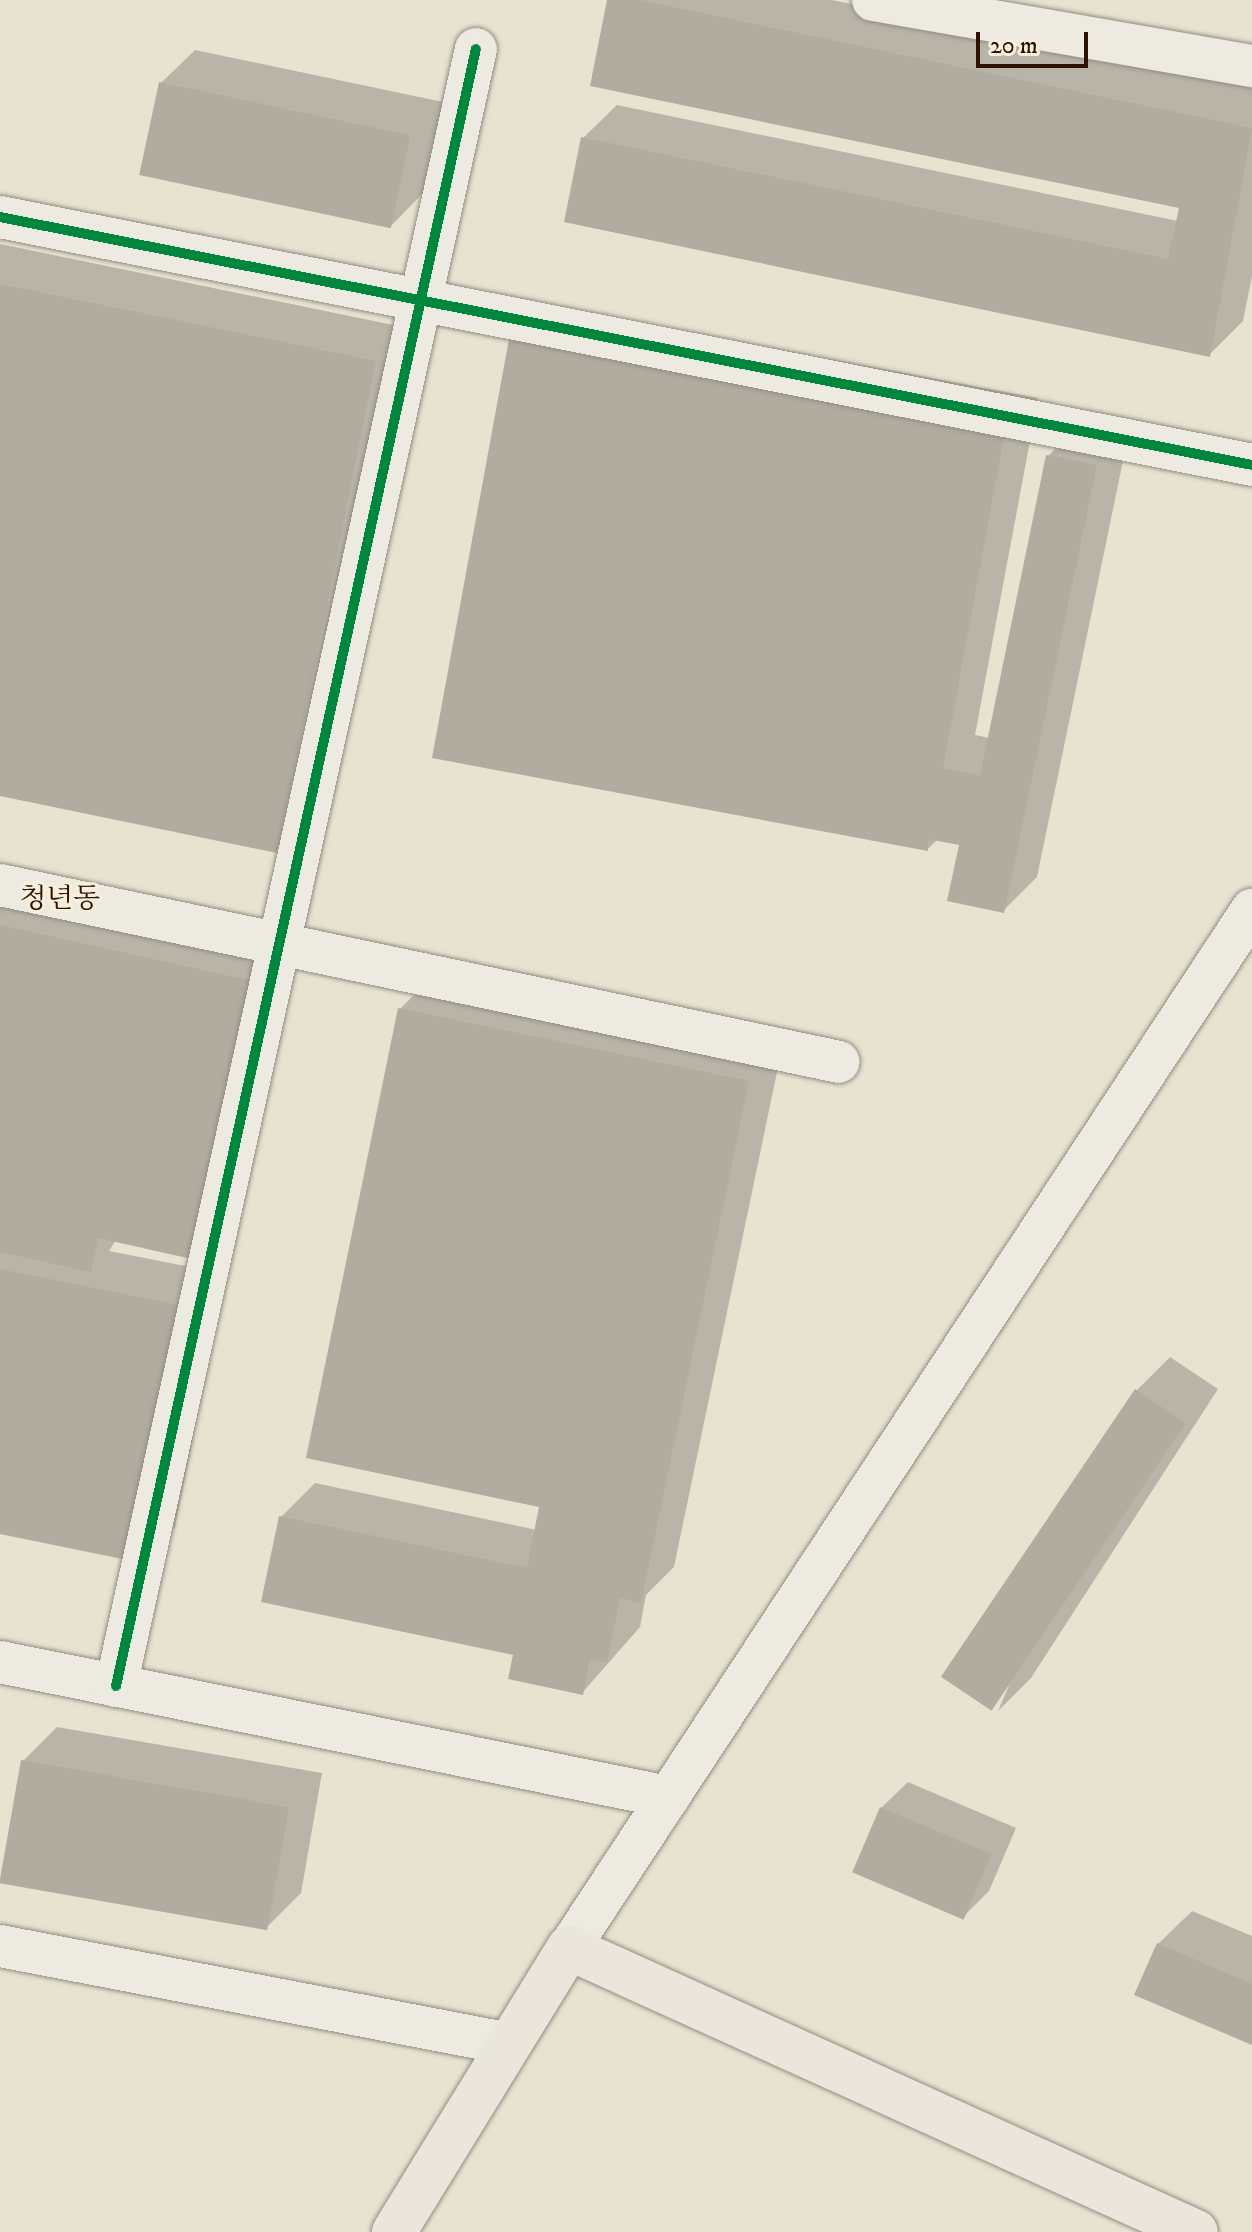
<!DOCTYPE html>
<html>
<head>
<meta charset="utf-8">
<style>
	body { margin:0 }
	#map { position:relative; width:1252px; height:2232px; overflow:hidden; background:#e8e2d1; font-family:"IM FELL DW Pica","Noto Serif KR",serif }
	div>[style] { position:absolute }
	.shadow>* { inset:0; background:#0003 }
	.building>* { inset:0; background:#b2ab9f; transform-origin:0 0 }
	.roads { filter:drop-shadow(0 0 2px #948d81) drop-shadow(0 0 2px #948d81) }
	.minor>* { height:42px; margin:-21px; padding:0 21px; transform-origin:21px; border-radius:21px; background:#edeae1 }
	.major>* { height:44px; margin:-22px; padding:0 22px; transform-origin:22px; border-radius:22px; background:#eae6dc }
	.cycleway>* { height:10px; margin:-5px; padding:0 5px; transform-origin:5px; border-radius:5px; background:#00873e }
	span { translate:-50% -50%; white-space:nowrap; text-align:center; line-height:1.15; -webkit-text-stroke:6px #f7efdb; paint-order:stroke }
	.quarter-label { font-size:28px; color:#2d1101 }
	.scale { position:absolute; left:976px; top:32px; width:112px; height:36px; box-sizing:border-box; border:4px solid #2d1101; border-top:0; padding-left:10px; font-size:24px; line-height:28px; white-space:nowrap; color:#2d1101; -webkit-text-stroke:6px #f7efdb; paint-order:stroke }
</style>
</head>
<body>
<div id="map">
	<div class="shadow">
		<div style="clip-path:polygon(609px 0,832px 0,1252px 88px,1252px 276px,1243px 321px,1209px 355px,583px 138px,617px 105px,1178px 221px,1181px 207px)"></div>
		<div style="clip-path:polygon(195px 50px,443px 102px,424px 192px,391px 226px,161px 83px)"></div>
		<div style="clip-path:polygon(0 244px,408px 328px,310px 817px,276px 851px,0 794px)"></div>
		<div style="clip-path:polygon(545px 306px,1038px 398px,975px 735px,990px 738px,1048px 456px,1082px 422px,1129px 432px,1037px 877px,1004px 910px,962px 844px,938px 839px,928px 849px)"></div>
		<div style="clip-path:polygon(0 884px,299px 950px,109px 1251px,226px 1274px,175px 1527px,142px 1561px,0 1532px)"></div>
		<div style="clip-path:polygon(434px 975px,782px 1048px,674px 1567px,646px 1595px,640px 1627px,582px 1693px,281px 1517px,315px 1483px,537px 1530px,542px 1506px,400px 1009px)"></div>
		<div style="clip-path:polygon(1170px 1357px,1218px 1389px,1031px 1678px,998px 1711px,1136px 1391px)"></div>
		<div style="clip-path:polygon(57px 1727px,322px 1773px,301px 1893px,267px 1927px,23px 1761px)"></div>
		<div style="clip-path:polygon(908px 1782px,1016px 1828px,989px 1891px,963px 1917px,881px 1808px)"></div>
		<div style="clip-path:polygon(1192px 1911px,1252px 1936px,1252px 2043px,1158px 1944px)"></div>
	</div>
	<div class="building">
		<div style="clip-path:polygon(607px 0,640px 0,1252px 128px,1210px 357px,564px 222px,581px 137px,1168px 259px,1179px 208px,590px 86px)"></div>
		<div style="left:159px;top:82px;width:257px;height:95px;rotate:12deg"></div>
		<div style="clip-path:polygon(0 284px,376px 361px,277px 853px,0 796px)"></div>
		<div style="clip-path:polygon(509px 339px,1005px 431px,943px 768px,980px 776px,1046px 455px,1097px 465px,1004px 913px,947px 901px,959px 845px,928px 839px,928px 851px,432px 758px)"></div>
		<div style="clip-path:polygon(0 925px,266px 984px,205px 1262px,98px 1238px,91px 1272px,0 1252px)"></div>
		<div style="clip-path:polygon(398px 1008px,749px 1081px,641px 1603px,620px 1598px,607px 1663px,590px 1659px,583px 1695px,508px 1679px,513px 1655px,261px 1602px,279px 1516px,527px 1568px,539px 1507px,306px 1458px)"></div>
		<div style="clip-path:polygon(0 1269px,193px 1308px,142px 1563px,0 1534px)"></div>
		<div style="left:1135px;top:1389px;width:61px;height:347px;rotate:34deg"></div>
		<div style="left:21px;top:1760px;width:272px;height:125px;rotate:10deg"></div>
		<div style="left:880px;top:1807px;width:121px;height:71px;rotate:23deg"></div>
		<div style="clip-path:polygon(1157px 1943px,1252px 1984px,1252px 2045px,1134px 1995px)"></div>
	</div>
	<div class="roads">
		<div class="minor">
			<div style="left:873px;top:0;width:385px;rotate:9.9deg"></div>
			<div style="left:0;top:217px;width:1276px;rotate:11.2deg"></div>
			<div style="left:0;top:885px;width:857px;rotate:11.91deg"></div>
			<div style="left:0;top:1662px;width:682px;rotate:11.43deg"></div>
			<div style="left:116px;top:1686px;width:1676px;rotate:-77.6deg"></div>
			<div style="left:0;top:1946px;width:519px;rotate:10.88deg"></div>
			<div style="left:569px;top:1948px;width:1243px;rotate:-56.66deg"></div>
		</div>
		<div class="major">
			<div style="left:394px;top:2232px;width:334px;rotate:-58.4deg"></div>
			<div style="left:569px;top:1948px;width:688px;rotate:24.37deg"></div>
		</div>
	</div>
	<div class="cycleway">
		<div style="left:0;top:217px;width:1276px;rotate:11.2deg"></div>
		<div style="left:116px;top:1686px;width:1676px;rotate:-77.6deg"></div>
	</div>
	<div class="quarter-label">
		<span style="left:60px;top:899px">청년동</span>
	</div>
	<div class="scale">20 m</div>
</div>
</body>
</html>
